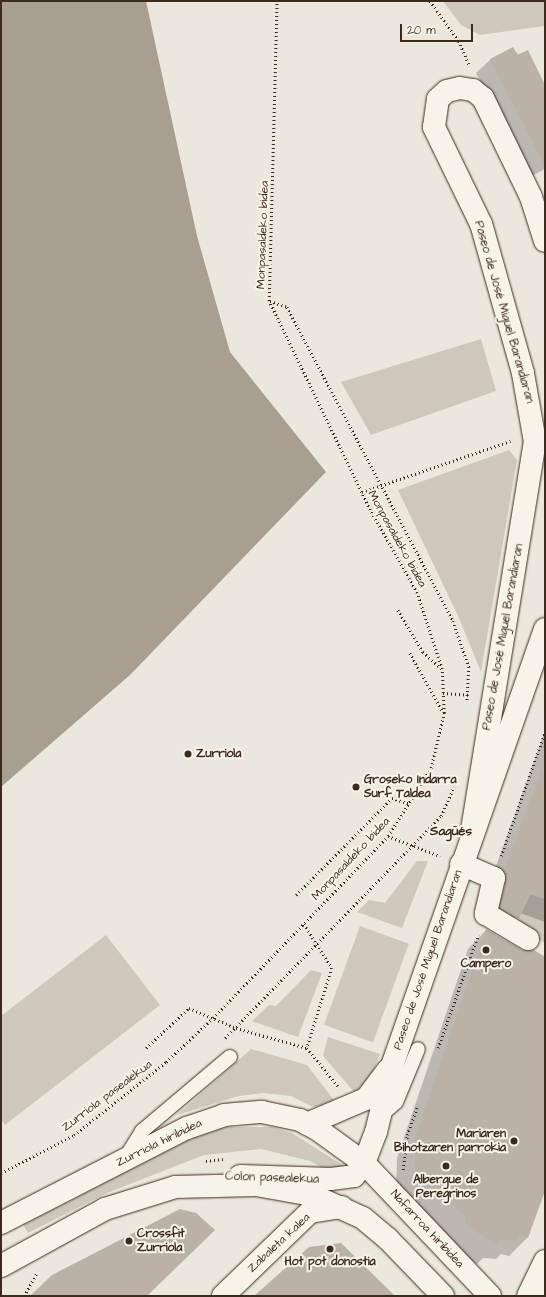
<!DOCTYPE html>
<html>
<head>
<meta charset="utf-8">
<style>
	body { margin:0 }
	#map { position:relative; width:546px; height:1297px; overflow:hidden; background:#ece7dc; font-family:"Architects Daughter",sans-serif }
	div>[style] { position:absolute }
	.green>* { inset:0; background:#cec8bc; transform-origin:0 0 }
	.water>* { inset:0; background:#a89f93 }
	.shadow>* { inset:0; background:#0003 }
	.building>* { inset:0; background:#bab2a7 }
	.path>* { height:2.5px; margin-top:-1.25px; transform-origin:0; background:repeating-linear-gradient(90deg,#3b2a1e 0 1px,transparent 0 4px) }
	.roads { filter:drop-shadow(0 0 1px #3b2a1e) drop-shadow(0 0 1px #3b2a1e) }
	.lane>* { height:14px; margin:-7px; padding:0 7px; transform-origin:7px; border-radius:7px; background:#f7f3e8 }
	.street>* { height:22px; margin:-11px; padding:0 11px; transform-origin:11px; border-radius:11px; background:#f7f3e8 }
	.secondary>* { height:22px; margin:-11px; padding:0 11px; transform-origin:11px; border-radius:11px; background:#f7f3e8 }
	.dots>* { width:11px; height:11px; translate:-50% -50%; box-sizing:border-box; border:2px solid #f7f3e8; border-radius:50% }
	span { translate:-50% -50%; white-space:nowrap; text-align:center; line-height:1.15; -webkit-text-stroke:4px #f7f3e8; paint-order:stroke }
	.street-label { font-size:12px; color:#3b2a1e }
	.poi-label { font-size:12px; color:#3b2a1e; font-weight:700 }
	.left { translate:0 -50%; text-align:left }
	.right { translate:-100% -50%; text-align:right }
	.neighbourhood-label { font-size:13px; color:#3b2a1e; font-weight:700 }
	.frame { position:absolute; inset:0; border:2px solid #3b2a1e; pointer-events:none }
	.scale { position:absolute; left:400px; top:24px; width:73px; height:18px; box-sizing:border-box; border:2px solid #3b2a1e; border-top:0; padding-left:5px; font-size:12px; line-height:14px; white-space:nowrap; color:#3b2a1e; -webkit-text-stroke:3px #f7f3e8; paint-order:stroke }
</style>
</head>
<body>
<div id="map">
	<div class="green">
		<div style="clip-path:polygon(443px 1px,545px 1px,545px 26px,480px 35px,461px 25px)"></div>
		<div style="clip-path:polygon(481px 339px,496px 391px,371px 435px,341px 382px)"></div>
		<div style="clip-path:polygon(509px 450px,517px 460px,481px 672px,459px 618px,398px 490px)"></div>
		<div style="clip-path:polygon(417px 861px,428px 861px,402px 928px,357px 912px,369px 900px,385px 903px)"></div>
		<div style="clip-path:polygon(530px 894px,545px 899px,545px 943px,516px 926px)"></div>
		<div style="left:360px;top:926px;width:52px;height:105px;rotate:20deg"></div>
		<div style="clip-path:polygon(106px 935px,160px 1005px,5px 1125px,1px 1119px,1px 1016px)"></div>
		<div style="clip-path:polygon(311px 970px,322px 973px,298px 1037px,252px 1021px,269px 1005px,276px 1006px)"></div>
		<div style="clip-path:polygon(328px 1037px,380px 1054px,373px 1072px,355px 1093px,323px 1056px)"></div>
		<div style="clip-path:polygon(251px 1049px,307px 1065px,337px 1104px,313px 1107px,291px 1096px,263px 1093px,239px 1096px,177px 1115px)"></div>
		<div style="clip-path:polygon(225px 1127px,272px 1127px,292px 1133px,344px 1166px,330px 1172px,310px 1161px,261px 1149px,204px 1155px,107px 1193px,28px 1233px,23px 1225px,188px 1140px)"></div>
	</div>
	<div class="water">
		<div style="clip-path:polygon(1px 1px,146px 1px,197px 236px,230px 352px,326px 472px,130px 675px,1px 787px)"></div>
	</div>
	<div class="shadow">
		<div style="clip-path:polygon(513px 48px,545px 87px,545px 169px,530px 177px,476px 73px,490px 60px)"></div>
		<div style="clip-path:polygon(545px 731px,545px 922px,520px 913px,501px 935px,488px 888px)"></div>
		<div style="clip-path:polygon(486px 930px,521px 951px,545px 958px,545px 1186px,528px 1237px,509px 1256px,501px 1254px,496px 1259px,483px 1258px,477px 1264px,446px 1243px,396px 1190px,397px 1158px,468px 949px)"></div>
	</div>
	<div class="building">
		<div style="clip-path:polygon(513px 47px,517px 55px,528px 50px,545px 85px,545px 166px,490px 59px)"></div>
		<div style="clip-path:polygon(543px 765px,545px 899px,530px 894px,519px 919px,500px 908px,506px 880px,504px 871px)"></div>
		<div style="clip-path:polygon(486px 929px,522px 950px,534px 950px,545px 957px,545px 1191px,528px 1238px,520px 1235px,515px 1241px,500px 1239px,497px 1246px,465px 1224px,465px 1216px,415px 1171px,415px 1138px)"></div>
		<div style="clip-path:polygon(180px 1209px,196px 1213px,215px 1230px,147px 1296px,30px 1296px,52px 1275px)"></div>
		<div style="clip-path:polygon(341px 1243px,395px 1296px,254px 1296px,309px 1247px)"></div>
	</div>
	<div class="path">
		<div style="left:430px;top:1px;width:49px;rotate:54.1deg"></div>
		<div style="left:459px;top:41px;width:26px;rotate:67deg"></div>
		<div style="left:270px;top:301px;width:18px;rotate:19deg"></div>
		<div style="left:287px;top:307px;width:355px;rotate:62.1deg"></div>
		<div style="left:453px;top:621px;width:49px;rotate:70.8deg"></div>
		<div style="left:469px;top:667px;width:35px;rotate:93deg"></div>
		<div style="left:362px;top:492px;width:157px;rotate:-19deg"></div>
		<div style="left:398px;top:610px;width:49px;rotate:59.2deg"></div>
		<div style="left:423px;top:652px;width:25px;rotate:42deg"></div>
		<div style="left:410px;top:653px;width:68px;rotate:60.8deg"></div>
		<div style="left:443px;top:693px;width:26px;rotate:4deg"></div>
		<div style="left:388px;top:836px;width:56px;rotate:21deg"></div>
		<div style="left:501px;top:856px;width:132px;rotate:-70.5deg"></div>
		<div style="left:296px;top:895px;width:136px;rotate:-45.3deg"></div>
		<div style="left:392px;top:798px;width:20px;rotate:18deg"></div>
		<div style="left:304px;top:924px;width:52px;rotate:57.5deg"></div>
		<div style="left:332px;top:968px;width:84px;rotate:107.4deg"></div>
		<div style="left:225px;top:1038px;width:310px;rotate:-45.8deg"></div>
		<div style="left:441px;top:816px;width:32px;rotate:-66deg"></div>
		<div style="left:146px;top:1048px;width:59px;rotate:-42.9deg"></div>
		<div style="left:189px;top:1008px;width:51px;rotate:23.1deg"></div>
		<div style="left:236px;top:1028px;width:74px;rotate:15.7deg"></div>
		<div style="left:307px;top:1048px;width:49px;rotate:50.8deg"></div>
		<div style="left:438px;top:1048px;width:120px;rotate:-70.5deg"></div>
		<div style="left:206px;top:1161px;width:17px;rotate:-7deg"></div>
		<div style="left:403px;top:1170px;width:35px;rotate:-83deg"></div>
		<div style="left:407px;top:1135px;width:30px;rotate:-70deg"></div>
		<div style="left:1px;top:1173px;width:82px;rotate:-27.5deg"></div>
		<div style="left:74px;top:1135px;width:117px;rotate:-38.4deg"></div>
		<div style="left:166px;top:1062px;width:64px;rotate:-43.1deg"></div>
		<div style="left:213px;top:1018px;width:252px;rotate:-46.1deg"></div>
		<div style="left:388px;top:836px;width:80px;rotate:-57.7deg"></div>
		<div style="left:431px;top:768px;width:57px;rotate:-76.7deg"></div>
		<div style="left:444px;top:713px;width:44px;rotate:-92.6deg"></div>
		<div style="left:442px;top:669px;width:80px;rotate:-108.2deg"></div>
		<div style="left:417px;top:593px;width:95px;rotate:-119.5deg"></div>
		<div style="left:370px;top:510px;width:232px;rotate:-115.8deg"></div>
		<div style="left:269px;top:301px;width:300px;rotate:-88.5deg"></div>
		<div style="left:24px;top:1296px;width:25px;rotate:-61deg"></div>
	</div>
	<div class="roads">
		<div class="lane">
			<div style="left:380px;top:1116px;width:21px;rotate:-41deg"></div>
			<div style="left:396px;top:1102px;width:57px;rotate:-67.5deg"></div>
			<div style="left:126px;top:1157px;width:31px;rotate:-58deg"></div>
			<div style="left:142px;top:1131px;width:115px;rotate:-40.1deg"></div>
			<div style="left:530px;top:1292px;width:16px;rotate:15deg"></div>
		</div>
		<div class="street">
			<div style="left:472px;top:830px;width:393px;rotate:-80.8deg"></div>
			<div style="left:535px;top:442px;width:70px;rotate:-99.9deg"></div>
			<div style="left:523px;top:373px;width:155px;rotate:-105.7deg"></div>
			<div style="left:481px;top:224px;width:108px;rotate:-115.9deg"></div>
			<div style="left:434px;top:127px;width:28px;rotate:-82deg"></div>
			<div style="left:438px;top:99px;width:12px;rotate:-42deg"></div>
			<div style="left:447px;top:91px;width:13px;rotate:-13deg"></div>
			<div style="left:460px;top:88px;width:13px;rotate:9deg"></div>
			<div style="left:473px;top:90px;width:13px;rotate:39deg"></div>
			<div style="left:483px;top:98px;width:110px;rotate:64.1deg"></div>
			<div style="left:531px;top:197px;width:46px;rotate:72.3deg"></div>
			<div style="left:461px;top:864px;width:36px;rotate:23deg"></div>
			<div style="left:494px;top:878px;width:37px;rotate:103deg"></div>
			<div style="left:486px;top:914px;width:49px;rotate:30.8deg"></div>
			<div style="left:307px;top:1124px;width:64px;rotate:-23deg"></div>
			<div style="left:366px;top:1099px;width:36px;rotate:-53deg"></div>
			<div style="left:240px;top:1176px;width:91px;rotate:1.9deg"></div>
			<div style="left:331px;top:1179px;width:23px;rotate:-7deg"></div>
			<div style="left:354px;top:1176px;width:16px;rotate:-52deg"></div>
			<div style="left:364px;top:1163px;width:33px;rotate:-69deg"></div>
			<div style="left:376px;top:1132px;width:68px;rotate:-76.4deg"></div>
			<div style="left:392px;top:1066px;width:463px;rotate:-70.7deg"></div>
			<div style="left:223px;top:1296px;width:121px;rotate:-44deg"></div>
			<div style="left:310px;top:1212px;width:32px;rotate:-9deg"></div>
			<div style="left:528px;top:1296px;width:39px;rotate:-64deg"></div>
		</div>
		<div class="secondary">
			<div style="left:1px;top:1223px;width:209px;rotate:-27.1deg"></div>
			<div style="left:187px;top:1128px;width:39px;rotate:-19deg"></div>
			<div style="left:224px;top:1115px;width:38px;rotate:-5deg"></div>
			<div style="left:262px;top:1112px;width:39px;rotate:12deg"></div>
			<div style="left:300px;top:1120px;width:19px;rotate:28deg"></div>
			<div style="left:317px;top:1129px;width:58px;rotate:35.9deg"></div>
			<div style="left:364px;top:1163px;width:183px;rotate:46.5deg"></div>
			<div style="left:1px;top:1266px;width:119px;rotate:-28.7deg"></div>
			<div style="left:105px;top:1209px;width:73px;rotate:-17.4deg"></div>
			<div style="left:175px;top:1187px;width:81px;rotate:-1.4deg"></div>
			<div style="left:256px;top:1185px;width:57px;rotate:10.1deg"></div>
			<div style="left:312px;top:1195px;width:56px;rotate:24.3deg"></div>
			<div style="left:363px;top:1218px;width:33px;rotate:40deg"></div>
			<div style="left:388px;top:1239px;width:79px;rotate:46deg"></div>
		</div>
	</div>
	<div class="dots">
		<div style="left:188px;top:754px;background:#3b2a1e"></div>
		<div style="left:356px;top:787px;background:#3b2a1e"></div>
		<div style="left:486px;top:950px;background:#3b2a1e"></div>
		<div style="left:514px;top:1141px;background:#3b2a1e"></div>
		<div style="left:446px;top:1166px;background:#3b2a1e"></div>
		<div style="left:129px;top:1241px;background:#3b2a1e"></div>
		<div style="left:330px;top:1249px;background:#3b2a1e"></div>
	</div>
	<div class="street-label">
		<span style="left:263px;top:235px;rotate:-88deg">Monpasaldeko bidea</span>
		<span style="left:504px;top:312px;rotate:74deg">Paseo de José Miguel Barandiaran</span>
		<span style="left:397px;top:539px;rotate:61deg">Monpasaldeko bidea</span>
		<span style="left:503px;top:637px;rotate:-80deg">Paseo de José Miguel Barandiaran</span>
		<span style="left:351px;top:859px;rotate:-47deg">Monpasaldeko bidea</span>
		<span style="left:428px;top:960px;rotate:-71deg">Paseo de José Miguel Barandiaran</span>
		<span style="left:107px;top:1096px;rotate:-37deg">Zurriola pasealekua</span>
		<span style="left:159px;top:1143px;rotate:-26deg">Zurriola hiribidea</span>
		<span style="left:272px;top:1178px;rotate:2deg">Colon pasealekua</span>
		<span style="left:427px;top:1229px;rotate:47deg">Nafarroa hiribidea</span>
		<span style="left:279px;top:1243px;rotate:-43deg">Zabaleta kalea</span>
	</div>
	<div class="poi-label">
		<span class="left" style="left:196px;top:754px">Zurriola</span>
		<span class="left" style="left:364px;top:787px">Groseko Indarra<br>Surf Taldea</span>
		<span style="left:486px;top:964px">Campero</span>
		<span class="right" style="left:506px;top:1141px">Mariaren<br>Bihotzaren parrokia</span>
		<span style="left:446px;top:1187px">Albergue de<br>Peregrinos</span>
		<span class="left" style="left:137px;top:1241px">Crossfit<br>Zurriola</span>
		<span style="left:330px;top:1262px">Hot pot donostia</span>
	</div>
	<div class="neighbourhood-label">
		<span style="left:451px;top:831px">Sagüés</span>
	</div>
	<div class="frame"></div>
	<div class="scale">20 m</div>
</div>
</body>
</html>
